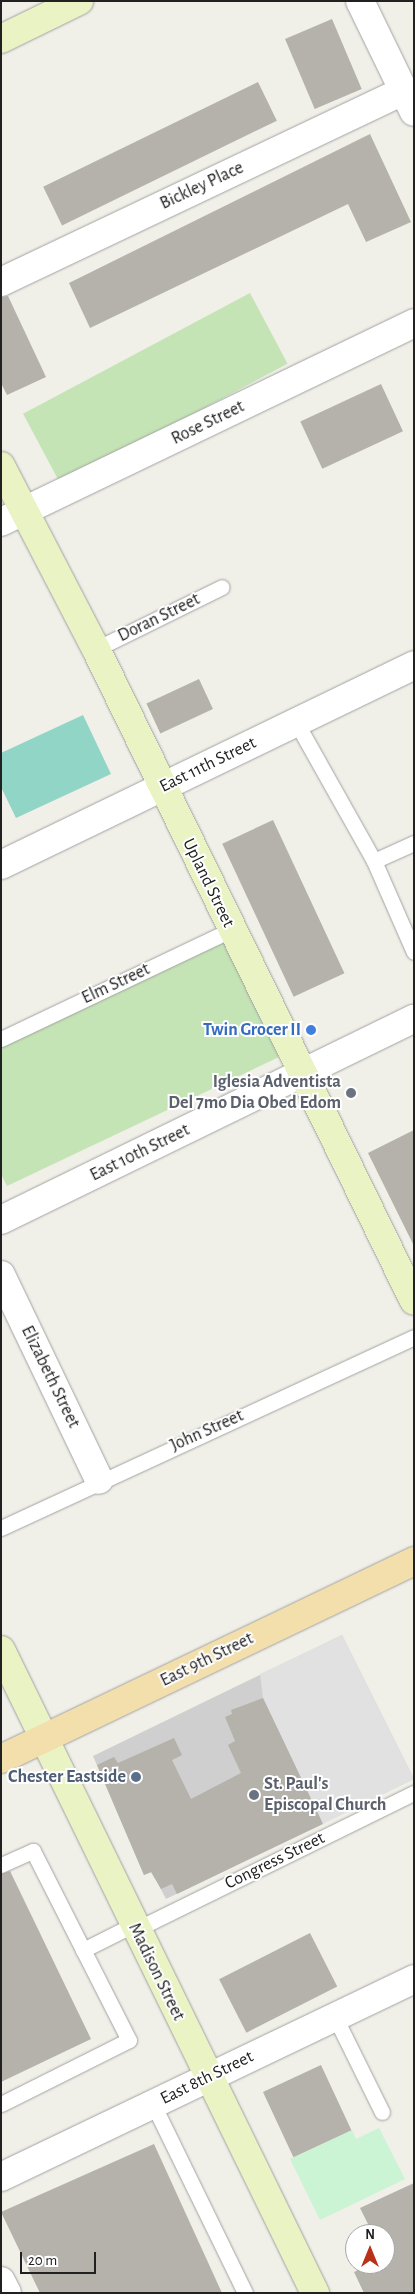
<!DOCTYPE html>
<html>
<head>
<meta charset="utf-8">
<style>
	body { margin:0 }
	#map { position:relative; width:415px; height:2294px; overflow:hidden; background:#f0efe8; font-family:"Alegreya Sans",sans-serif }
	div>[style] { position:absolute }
	.religious>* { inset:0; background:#cfcfcf }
	.grass>* { inset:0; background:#c4e4b5; transform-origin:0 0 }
	.park>* { inset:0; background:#cbf4d5 }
	.pitch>* { inset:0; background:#90d5c6 }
	.parking>* { inset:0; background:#e1e1e1 }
	.building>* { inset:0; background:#b5b1ab; transform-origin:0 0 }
	.roads { filter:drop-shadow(0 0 1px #a2a2a2) drop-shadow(0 0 1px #a2a2a2) }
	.lane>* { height:15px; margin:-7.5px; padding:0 7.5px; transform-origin:7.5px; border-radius:7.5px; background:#fff }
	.street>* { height:28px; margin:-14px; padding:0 14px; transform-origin:14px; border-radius:14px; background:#fff }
	.secondary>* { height:28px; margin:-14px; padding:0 14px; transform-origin:14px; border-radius:14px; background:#e9f3c3 }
	.primary>* { height:28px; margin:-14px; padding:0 14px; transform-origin:14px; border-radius:14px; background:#f2dfac }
	.dots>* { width:14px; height:14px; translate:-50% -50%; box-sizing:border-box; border:2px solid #fff; border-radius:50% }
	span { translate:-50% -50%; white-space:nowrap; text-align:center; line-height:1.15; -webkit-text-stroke:4px #fff; paint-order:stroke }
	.street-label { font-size:18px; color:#212121 }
	.shop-label { font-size:18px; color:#366cbe; font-weight:700 }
	.right { translate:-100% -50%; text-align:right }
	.worship-label { font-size:18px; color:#5b616d; font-weight:700 }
	.left { translate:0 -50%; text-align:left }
	.service-label { font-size:18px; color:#4e5e75; font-weight:700 }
	.frame { position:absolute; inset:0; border:2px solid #212121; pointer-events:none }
	.north { position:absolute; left:345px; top:2224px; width:50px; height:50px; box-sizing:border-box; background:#fff; border:1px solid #a6a6a6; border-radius:50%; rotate:0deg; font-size:14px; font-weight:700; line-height:20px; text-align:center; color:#212121 }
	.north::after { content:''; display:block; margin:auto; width:18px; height:22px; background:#ba3117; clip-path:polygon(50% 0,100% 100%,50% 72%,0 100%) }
	.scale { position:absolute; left:20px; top:2252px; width:76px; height:22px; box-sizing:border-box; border:2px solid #212121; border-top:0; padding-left:6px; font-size:15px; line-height:18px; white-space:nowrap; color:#212121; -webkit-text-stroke:4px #fff; paint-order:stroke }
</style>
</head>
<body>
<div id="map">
	<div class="religious">
		<div style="clip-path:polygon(342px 1635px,414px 1779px,166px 1899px,152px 1872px,144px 1875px,93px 1756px)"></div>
	</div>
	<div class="grass">
		<div style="left:250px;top:293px;width:80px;height:257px;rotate:62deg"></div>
		<div style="clip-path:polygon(224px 941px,279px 1057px,7px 1186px,1px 1174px,1px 1047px)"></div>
	</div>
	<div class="park">
		<div style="clip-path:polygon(379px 2128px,405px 2179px,320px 2220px,290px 2159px,352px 2130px,356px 2139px)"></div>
	</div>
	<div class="pitch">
		<div style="clip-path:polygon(83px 715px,111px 774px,16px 818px,1px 787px,1px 753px)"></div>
	</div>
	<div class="parking">
		<div style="clip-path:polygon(342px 1635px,414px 1779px,323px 1824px,263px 1698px,260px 1674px)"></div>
	</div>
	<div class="building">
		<div style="left:332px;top:19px;width:76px;height:51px;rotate:67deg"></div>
		<div style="left:258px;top:82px;width:43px;height:239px;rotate:64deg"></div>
		<div style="clip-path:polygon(370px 134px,411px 222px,366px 242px,348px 204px,90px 328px,69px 283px)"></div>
		<div style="clip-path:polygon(8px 296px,46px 377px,7px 395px,1px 383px,1px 297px)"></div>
		<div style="left:381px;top:384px;width:52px;height:89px;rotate:65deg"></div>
		<div style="left:199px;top:679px;width:33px;height:58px;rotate:65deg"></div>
		<div style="left:273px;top:820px;width:169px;height:56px;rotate:65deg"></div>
		<div style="clip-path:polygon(414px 1130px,414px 1246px,368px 1153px)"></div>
		<div style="clip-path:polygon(263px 1698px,323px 1824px,177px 1894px,172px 1884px,161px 1889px,151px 1872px,144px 1875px,97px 1765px,114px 1757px,118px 1763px,174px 1738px,182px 1755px,172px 1760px,191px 1799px,241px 1773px,228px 1745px,235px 1741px,225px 1717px,232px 1714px,231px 1710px)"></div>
		<div style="clip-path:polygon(10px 1871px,91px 2039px,1px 2082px,1px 1874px)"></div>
		<div style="left:310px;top:1933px;width:60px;height:102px;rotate:63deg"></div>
		<div style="left:321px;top:2065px;width:72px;height:64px;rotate:65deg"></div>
		<div style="clip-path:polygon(154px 2144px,222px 2293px,40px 2293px,1px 2212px)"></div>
		<div style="clip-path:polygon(414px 2183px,414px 2293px,364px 2293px,354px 2272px,371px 2264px,385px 2264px,385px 2234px,373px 2234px,360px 2208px)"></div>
	</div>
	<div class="roads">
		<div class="lane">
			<div style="left:96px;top:649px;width:140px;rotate:-26.2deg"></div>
			<div style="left:296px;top:722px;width:159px;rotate:60.7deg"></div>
			<div style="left:374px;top:861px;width:99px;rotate:66.3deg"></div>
			<div style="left:374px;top:861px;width:44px;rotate:-24.2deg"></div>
			<div style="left:1px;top:1039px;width:255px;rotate:-25.4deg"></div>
			<div style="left:1px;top:1528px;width:455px;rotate:-24.8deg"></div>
			<div style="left:1px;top:1865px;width:35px;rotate:-24deg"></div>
			<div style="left:33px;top:1851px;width:212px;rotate:63.1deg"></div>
			<div style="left:129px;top:2040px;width:143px;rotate:153.4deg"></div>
			<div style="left:135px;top:1930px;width:311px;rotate:-26.2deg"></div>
			<div style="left:83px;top:1950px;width:56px;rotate:-26.6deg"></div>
			<div style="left:335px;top:2017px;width:106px;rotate:63.7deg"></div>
			<div style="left:153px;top:2104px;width:210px;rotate:64deg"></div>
		</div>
		<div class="street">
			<div style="left:360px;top:1px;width:123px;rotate:64.1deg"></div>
			<div style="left:1px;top:282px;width:445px;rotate:-25.4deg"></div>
			<div style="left:1px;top:522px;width:458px;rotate:-25.7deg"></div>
			<div style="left:1px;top:865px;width:459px;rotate:-25.8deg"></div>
			<div style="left:1px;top:1220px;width:459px;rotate:-26deg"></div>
			<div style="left:1px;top:1275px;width:227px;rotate:64.4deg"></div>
			<div style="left:1px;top:2177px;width:458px;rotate:-25.6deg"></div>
			<div style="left:1px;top:2281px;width:13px;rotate:63deg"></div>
		</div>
		<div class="secondary">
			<div style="left:1px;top:39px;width:87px;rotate:-26deg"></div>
			<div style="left:1px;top:466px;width:206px;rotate:62.6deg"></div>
			<div style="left:96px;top:649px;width:725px;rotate:64deg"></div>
			<div style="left:1px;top:1650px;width:716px;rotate:63.97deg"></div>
		</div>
		<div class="primary">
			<div style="left:1px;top:1759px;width:458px;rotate:-25.6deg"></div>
		</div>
	</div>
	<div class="dots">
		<div style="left:311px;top:1030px;background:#3f7fe0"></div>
		<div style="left:351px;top:1093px;background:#6b7280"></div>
		<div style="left:136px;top:1777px;background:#5c6f8a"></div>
		<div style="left:254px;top:1795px;background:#6b7280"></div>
	</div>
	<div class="street-label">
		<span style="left:202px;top:186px;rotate:-25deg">Bickley Place</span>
		<span style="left:208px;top:423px;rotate:-26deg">Rose Street</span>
		<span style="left:159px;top:618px;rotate:-26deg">Doran Street</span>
		<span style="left:208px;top:765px;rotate:-26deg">East 11th Street</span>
		<span style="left:208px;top:883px;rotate:64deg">Upland Street</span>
		<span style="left:116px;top:984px;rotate:-25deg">Elm Street</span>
		<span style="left:140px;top:1153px;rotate:-26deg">East 10th Street</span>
		<span style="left:50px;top:1377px;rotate:64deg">Elizabeth Street</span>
		<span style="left:207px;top:1431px;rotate:-24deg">John Street</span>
		<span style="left:207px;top:1660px;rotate:-26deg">East 9th Street</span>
		<span style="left:275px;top:1861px;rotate:-26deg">Congress Street</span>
		<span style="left:156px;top:1972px;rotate:64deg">Madison Street</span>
		<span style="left:207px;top:2078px;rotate:-26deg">East 8th Street</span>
	</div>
	<div class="shop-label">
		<span class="right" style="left:301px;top:1030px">Twin Grocer II</span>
	</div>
	<div class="worship-label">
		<span class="right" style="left:341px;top:1093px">Iglesia Adventista<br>Del 7mo Dia Obed Edom</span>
		<span class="left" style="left:264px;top:1795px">St. Paul's<br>Episcopal Church</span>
	</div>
	<div class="service-label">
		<span class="right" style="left:126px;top:1777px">Chester Eastside</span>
	</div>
	<div class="frame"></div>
	<div class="north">N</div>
	<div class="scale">20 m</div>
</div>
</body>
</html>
